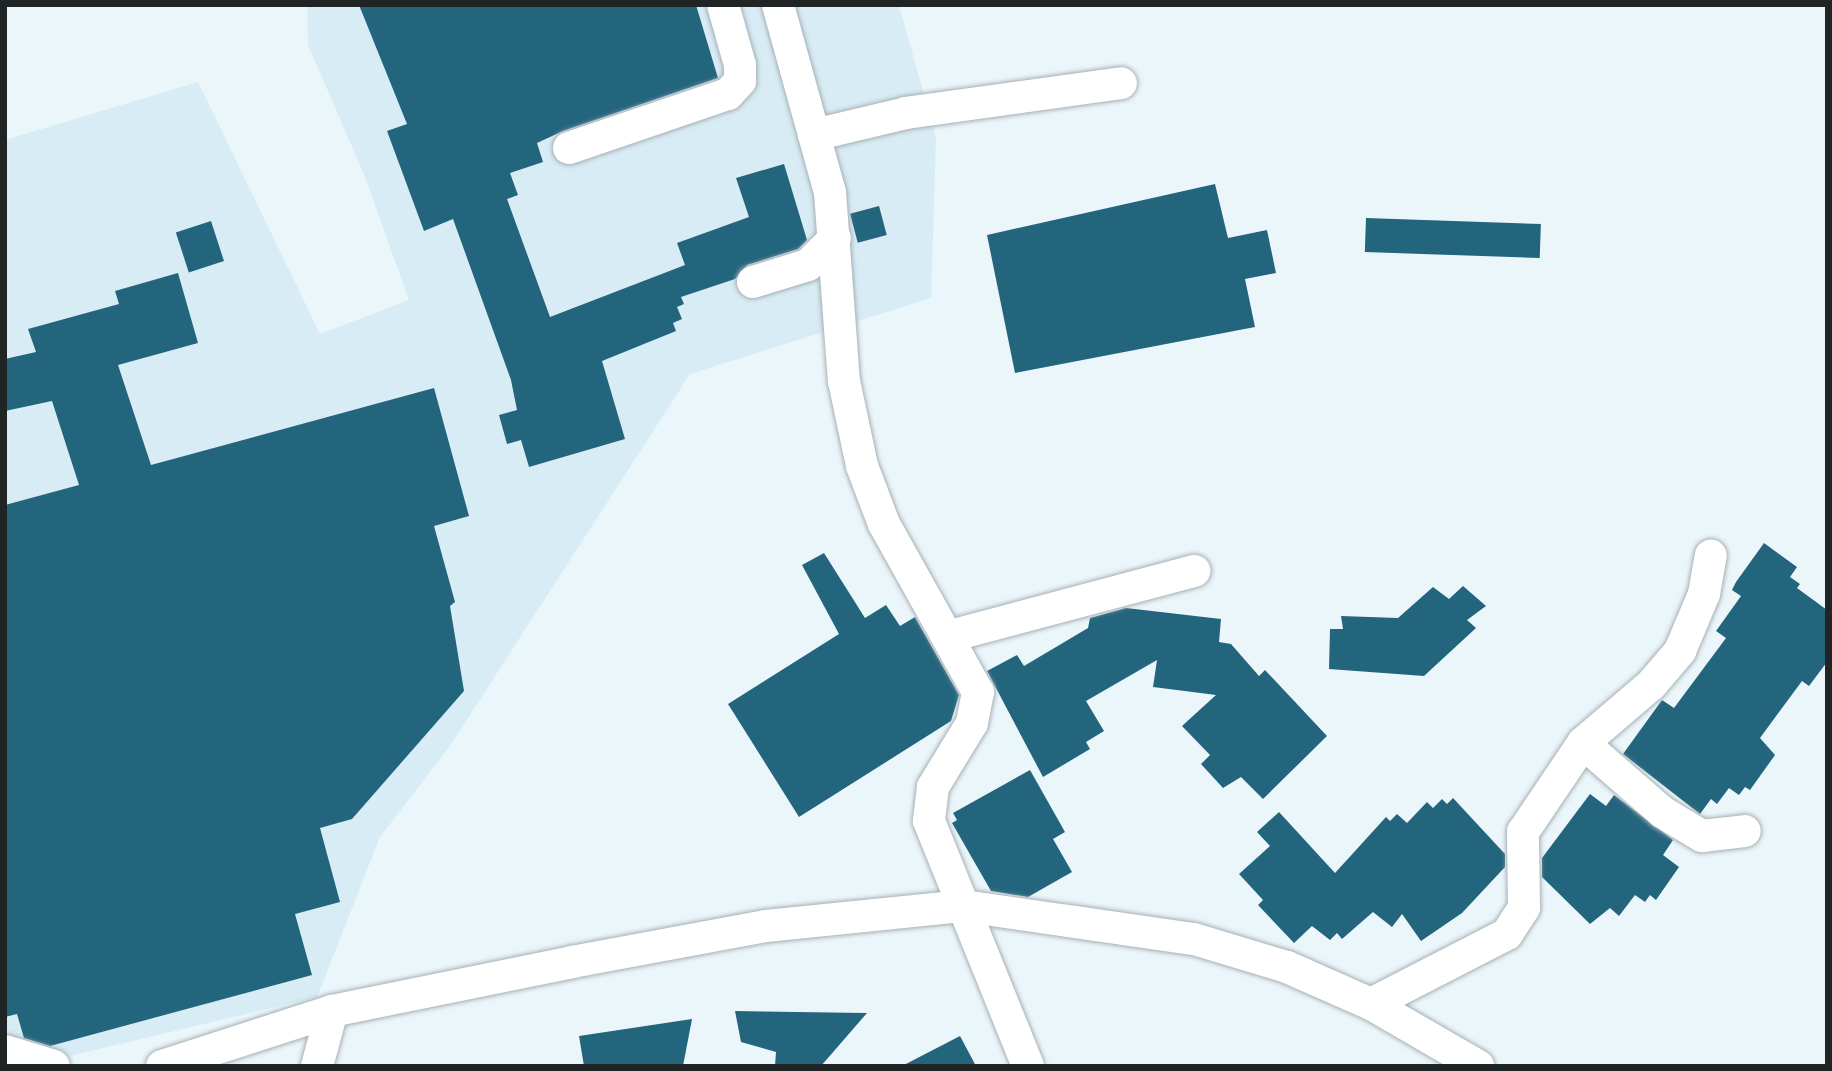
<!DOCTYPE html>
<html>
<head>
<meta charset="utf-8">
<style>
	body { margin:0 }
	#map { position:relative; width:1832px; height:1071px; overflow:hidden; background:#ebf6fb; font-family:"Exo 2",sans-serif }
	div>[style] { position:absolute }
	.built>* { inset:0; background:#d8ecf5 }
	.building>* { inset:0; background:#24657e; transform-origin:0 0 }
	.roads { filter:drop-shadow(0 0 2px #a6b0b5) drop-shadow(0 0 2px #a6b0b5) }
	.minor>* { height:32px; margin:-16px; padding:0 16px; transform-origin:16px; border-radius:16px; background:#fff }
	span { translate:-50% -50%; white-space:nowrap; text-align:center; line-height:1.15; -webkit-text-stroke:7px #fff; paint-order:stroke }
	.frame { position:absolute; inset:0; border:7px solid #202425; pointer-events:none }
</style>
</head>
<body>
<div id="map">
	<div class="built">
		<div style="clip-path:polygon(307px 5px,899px 5px,936px 137px,931px 298px,690px 374px,450px 746px,380px 837px,317px 997px,32px 1065px,5px 1055px,5px 140px,198px 82px,320px 334px,409px 300px,365px 177px,308px 45px)"></div>
	</div>
	<div class="building">
		<div style="clip-path:polygon(359px 5px,696px 5px,718px 78px,563px 131px,537px 143px,543px 162px,510px 173px,518px 195px,507px 199px,550px 317px,685px 265px,677px 243px,749px 217px,736px 178px,784px 164px,807px 240px,798px 249px,747px 265px,735px 279px,681px 297px,684px 304px,677px 307px,682px 319px,673px 323px,676px 331px,602px 361px,625px 439px,529px 467px,521px 440px,507px 444px,499px 415px,517px 410px,511px 380px,453px 219px,424px 231px,387px 131px,407px 124px)"></div>
		<div style="clip-path:polygon(1215px 184px,1228px 238px,1267px 230px,1276px 273px,1245px 279px,1255px 327px,1015px 373px,987px 235px)"></div>
		<div style="left:879px;top:206px;width:30px;height:30px;rotate:75deg"></div>
		<div style="left:1366px;top:218px;width:175px;height:34px;rotate:2deg"></div>
		<div style="left:211px;top:221px;width:42px;height:37px;rotate:72deg"></div>
		<div style="clip-path:polygon(178px 273px,198px 343px,118px 365px,151px 465px,434px 388px,469px 516px,434px 526px,455px 602px,450px 606px,464px 691px,352px 819px,320px 828px,340px 902px,295px 914px,312px 975px,50px 1046px,24px 1038px,17px 1014px,5px 1017px,5px 505px,79px 485px,52px 401px,5px 411px,5px 359px,36px 352px,28px 329px,119px 304px,115px 291px)"></div>
		<div style="clip-path:polygon(1764px 543px,1797px 567px,1790px 577px,1800px 584px,1797px 588px,1827px 610px,1827px 662px,1809px 686px,1802px 681px,1760px 738px,1775px 755px,1750px 790px,1745px 787px,1739px 795px,1729px 788px,1717px 804px,1711px 799px,1700px 814px,1623px 754px,1662px 700px,1674px 708px,1726px 638px,1716px 631px,1741px 596px,1732px 590px,1736px 582px)"></div>
		<div style="clip-path:polygon(824px 553px,865px 618px,886px 605px,900px 626px,915px 617px,959px 695px,951px 721px,799px 817px,728px 704px,839px 634px,802px 565px)"></div>
		<div style="clip-path:polygon(1463px 586px,1486px 606px,1467px 620px,1476px 628px,1424px 676px,1329px 669px,1330px 629px,1343px 629px,1341px 616px,1398px 618px,1433px 587px,1449px 599px)"></div>
		<div style="clip-path:polygon(1126px 608px,1221px 619px,1219px 642px,1231px 644px,1259px 676px,1265px 670px,1327px 736px,1263px 799px,1241px 777px,1223px 788px,1201px 764px,1210px 755px,1182px 726px,1216px 695px,1153px 687px,1157px 660px,1086px 701px,1104px 731px,1086px 742px,1090px 749px,1043px 777px,987px 671px,1017px 655px,1024px 666px,1088px 628px,1090px 618px)"></div>
		<div style="clip-path:polygon(1030px 770px,1065px 832px,1053px 839px,1072px 872px,1028px 897px,991px 891px,952px 823px,957px 820px,953px 813px)"></div>
		<div style="clip-path:polygon(1590px 794px,1606px 806px,1614px 795px,1673px 840px,1663px 855px,1679px 867px,1656px 900px,1650px 895px,1645px 902px,1635px 895px,1619px 916px,1610px 908px,1590px 924px,1542px 877px,1542px 858px)"></div>
		<div style="clip-path:polygon(1453px 798px,1505px 854px,1505px 867px,1462px 913px,1421px 941px,1402px 914px,1392px 927px,1373px 912px,1342px 939px,1337px 933px,1330px 940px,1312px 926px,1294px 943px,1258px 905px,1263px 900px,1239px 874px,1270px 846px,1257px 832px,1279px 812px,1335px 873px,1386px 817px,1390px 821px,1397px 814px,1407px 823px,1427px 802px,1433px 808px,1442px 799px,1447px 804px)"></div>
		<div style="clip-path:polygon(735px 1011px,867px 1013px,821px 1066px,775px 1066px,776px 1052px,741px 1042px)"></div>
		<div style="clip-path:polygon(692px 1019px,683px 1066px,584px 1066px,579px 1036px)"></div>
		<div style="clip-path:polygon(960px 1036px,976px 1066px,902px 1066px)"></div>
	</div>
	<div class="roads">
		<div class="minor">
			<div style="left:778px;top:5px;width:194px;rotate:74.5deg"></div>
			<div style="left:830px;top:192px;width:190px;rotate:85.8deg"></div>
			<div style="left:844px;top:381px;width:87px;rotate:78deg"></div>
			<div style="left:862px;top:466px;width:62px;rotate:69.2deg"></div>
			<div style="left:884px;top:524px;width:193px;rotate:60.8deg"></div>
			<div style="left:978px;top:692px;width:32px;rotate:101deg"></div>
			<div style="left:972px;top:723px;width:75px;rotate:121.4deg"></div>
			<div style="left:933px;top:787px;width:34px;rotate:97deg"></div>
			<div style="left:929px;top:821px;width:264px;rotate:68deg"></div>
			<div style="left:814px;top:135px;width:95px;rotate:-13.4deg"></div>
			<div style="left:906px;top:113px;width:217px;rotate:-7.9deg"></div>
			<div style="left:569px;top:148px;width:168px;rotate:-18.8deg"></div>
			<div style="left:728px;top:94px;width:18px;rotate:-47deg"></div>
			<div style="left:740px;top:81px;width:16px;rotate:-90deg"></div>
			<div style="left:740px;top:65px;width:62px;rotate:-105.8deg"></div>
			<div style="left:753px;top:282px;width:58px;rotate:-17.2deg"></div>
			<div style="left:808px;top:265px;width:38px;rotate:-45deg"></div>
			<div style="left:950px;top:636px;width:253px;rotate:-14.9deg"></div>
			<div style="left:1583px;top:743px;width:105px;rotate:41.1deg"></div>
			<div style="left:1662px;top:812px;width:47px;rotate:31deg"></div>
			<div style="left:1702px;top:836px;width:43px;rotate:-6.6deg"></div>
			<div style="left:1371px;top:1004px;width:153px;rotate:-27.2deg"></div>
			<div style="left:1507px;top:934px;width:31px;rotate:-57deg"></div>
			<div style="left:1524px;top:908px;width:76px;rotate:-90.8deg"></div>
			<div style="left:1523px;top:832px;width:107px;rotate:-56deg"></div>
			<div style="left:1583px;top:743px;width:89px;rotate:-40.5deg"></div>
			<div style="left:1651px;top:685px;width:45px;rotate:-49.5deg"></div>
			<div style="left:1680px;top:651px;width:62px;rotate:-67.2deg"></div>
			<div style="left:1704px;top:594px;width:39px;rotate:-80deg"></div>
			<div style="left:5px;top:1051px;width:51px;rotate:17deg"></div>
			<div style="left:162px;top:1066px;width:179px;rotate:-17.9deg"></div>
			<div style="left:332px;top:1011px;width:245px;rotate:-11.5deg"></div>
			<div style="left:572px;top:962px;width:197px;rotate:-10.5deg"></div>
			<div style="left:766px;top:926px;width:199px;rotate:-5.8deg"></div>
			<div style="left:964px;top:906px;width:232px;rotate:8.2deg"></div>
			<div style="left:1194px;top:939px;width:97px;rotate:16.8deg"></div>
			<div style="left:1287px;top:967px;width:92px;rotate:23.8deg"></div>
			<div style="left:1371px;top:1004px;width:124px;rotate:30.1deg"></div>
			<div style="left:317px;top:1066px;width:57px;rotate:-74.7deg"></div>
		</div>
	</div>
	<div class="frame"></div>
</div>
</body>
</html>
